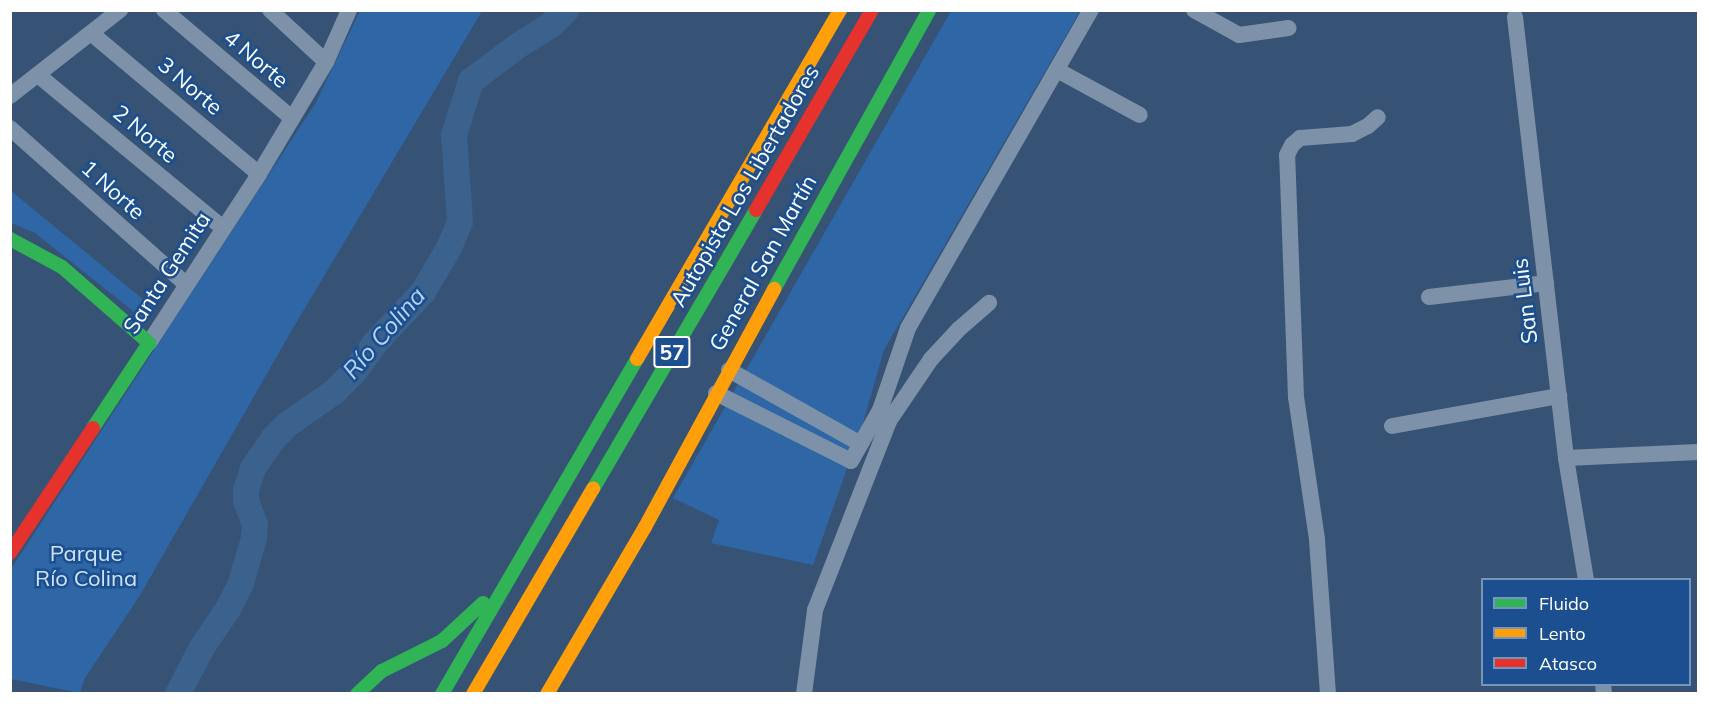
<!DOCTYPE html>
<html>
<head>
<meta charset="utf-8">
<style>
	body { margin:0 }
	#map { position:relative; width:1709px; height:704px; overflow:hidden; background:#365274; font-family:Mulish,sans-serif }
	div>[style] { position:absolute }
	.green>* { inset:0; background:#2f66a5 }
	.river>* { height:26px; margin:-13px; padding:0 13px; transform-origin:13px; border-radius:13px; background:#3b618d }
	.street>* { height:16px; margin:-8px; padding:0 8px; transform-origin:8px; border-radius:8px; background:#7d92a8 }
	.fast>* { height:14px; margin:-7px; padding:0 7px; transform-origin:7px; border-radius:7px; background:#30b455 }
	.slow>* { height:14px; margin:-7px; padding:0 7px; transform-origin:7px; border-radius:7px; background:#ff9f0a }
	.jam>* { height:14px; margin:-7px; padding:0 7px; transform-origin:7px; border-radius:7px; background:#e5322d }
	span { translate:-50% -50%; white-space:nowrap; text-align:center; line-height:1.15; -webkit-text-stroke:5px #1b4f8f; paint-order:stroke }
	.shield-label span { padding:2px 4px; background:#1b4f8f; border:2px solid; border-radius:4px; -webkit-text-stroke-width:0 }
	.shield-label { font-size:21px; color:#fff; font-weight:700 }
	.street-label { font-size:22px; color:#fff }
	.park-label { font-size:22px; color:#cfe3fa }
	.water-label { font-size:24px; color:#b5d3f5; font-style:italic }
	.frame { position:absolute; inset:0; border:12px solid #fff; pointer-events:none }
	.legend { position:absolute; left:1481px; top:578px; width:210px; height:108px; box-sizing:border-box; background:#1b4f8f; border:2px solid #7695bc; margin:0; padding:8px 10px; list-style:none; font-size:18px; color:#fff }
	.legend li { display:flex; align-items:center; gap:12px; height:30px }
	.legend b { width:30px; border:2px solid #7695bc }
</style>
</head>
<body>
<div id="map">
	<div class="green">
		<div style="clip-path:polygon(360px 11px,482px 11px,289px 335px,139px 597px,85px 678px,80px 693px,11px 679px,11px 569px,315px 104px)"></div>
		<div style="clip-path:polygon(951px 11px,1080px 11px,884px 350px,863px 423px,813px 565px,711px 543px,719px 520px,673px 498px)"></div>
		<div style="clip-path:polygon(10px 190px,156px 310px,143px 319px,35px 233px,11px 223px)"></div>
	</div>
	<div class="river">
		<div style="left:178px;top:694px;width:51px;rotate:-62.9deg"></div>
		<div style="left:201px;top:649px;width:48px;rotate:-56deg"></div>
		<div style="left:228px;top:609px;width:29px;rotate:-63deg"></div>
		<div style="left:241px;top:583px;width:47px;rotate:-73.9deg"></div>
		<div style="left:254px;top:538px;width:14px;rotate:-86deg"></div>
		<div style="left:255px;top:524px;width:24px;rotate:-112deg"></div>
		<div style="left:246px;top:502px;width:12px;rotate:-90deg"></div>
		<div style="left:246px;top:490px;width:23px;rotate:-72deg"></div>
		<div style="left:253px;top:468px;width:35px;rotate:-55deg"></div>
		<div style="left:273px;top:439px;width:21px;rotate:-45deg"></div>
		<div style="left:288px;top:424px;width:56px;rotate:-34.8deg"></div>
		<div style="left:334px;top:392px;width:30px;rotate:-45deg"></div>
		<div style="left:355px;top:371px;width:34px;rotate:-54deg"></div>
		<div style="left:375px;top:343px;width:70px;rotate:-46.7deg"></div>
		<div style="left:423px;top:292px;width:51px;rotate:-59.4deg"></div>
		<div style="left:449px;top:248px;width:28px;rotate:-67deg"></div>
		<div style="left:460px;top:222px;width:87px;rotate:-93.9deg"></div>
		<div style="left:454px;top:135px;width:57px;rotate:-72.5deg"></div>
		<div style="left:471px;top:81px;width:60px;rotate:-36.9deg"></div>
		<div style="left:519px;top:45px;width:36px;rotate:-32deg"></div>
		<div style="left:550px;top:26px;width:23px;rotate:-45deg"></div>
	</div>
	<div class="street">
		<div style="left:164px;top:10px;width:167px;rotate:40.2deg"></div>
		<div style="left:270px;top:10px;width:76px;rotate:42.9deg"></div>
		<div style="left:1194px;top:10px;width:51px;rotate:29.1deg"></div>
		<div style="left:1239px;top:35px;width:50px;rotate:-8deg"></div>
		<div style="left:1515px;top:17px;width:444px;rotate:83.4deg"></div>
		<div style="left:1566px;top:458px;width:124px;rotate:80.7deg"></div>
		<div style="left:91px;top:33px;width:219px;rotate:40deg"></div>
		<div style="left:1057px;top:70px;width:94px;rotate:28.5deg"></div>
		<div style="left:38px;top:75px;width:240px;rotate:39.6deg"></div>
		<div style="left:10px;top:96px;width:140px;rotate:-38deg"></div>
		<div style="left:10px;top:128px;width:235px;rotate:41.6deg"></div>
		<div style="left:1429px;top:297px;width:118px;rotate:-6.8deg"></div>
		<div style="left:149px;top:343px;width:202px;rotate:-56.9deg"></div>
		<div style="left:259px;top:174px;width:131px;rotate:-59.1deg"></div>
		<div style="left:326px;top:62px;width:57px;rotate:-66.1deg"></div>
		<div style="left:729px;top:370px;width:151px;rotate:29.3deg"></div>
		<div style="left:716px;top:393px;width:151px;rotate:26.7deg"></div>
		<div style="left:851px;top:461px;width:59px;rotate:-60.4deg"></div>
		<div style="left:880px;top:410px;width:87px;rotate:-71.1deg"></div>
		<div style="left:908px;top:328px;width:367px;rotate:-60.1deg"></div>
		<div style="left:1392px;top:426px;width:170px;rotate:-10.2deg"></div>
		<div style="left:1566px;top:458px;width:132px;rotate:-2.6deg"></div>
		<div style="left:1603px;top:684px;width:10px;rotate:84deg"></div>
		<div style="left:804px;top:694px;width:85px;rotate:-82.5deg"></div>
		<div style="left:815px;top:610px;width:203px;rotate:-68.6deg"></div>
		<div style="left:889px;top:421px;width:75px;rotate:-55.9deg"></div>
		<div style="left:931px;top:359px;width:41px;rotate:-47deg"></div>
		<div style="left:959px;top:329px;width:40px;rotate:-41deg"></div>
		<div style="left:1328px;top:694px;width:155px;rotate:-94.1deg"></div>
		<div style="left:1317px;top:539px;width:144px;rotate:-98.4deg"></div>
		<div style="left:1296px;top:397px;width:242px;rotate:-92.1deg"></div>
		<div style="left:1287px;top:155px;width:11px;rotate:-63deg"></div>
		<div style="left:1292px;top:145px;width:11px;rotate:-41deg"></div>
		<div style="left:1300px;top:138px;width:52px;rotate:-4.4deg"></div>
		<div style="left:1352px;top:134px;width:18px;rotate:-27deg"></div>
		<div style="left:1368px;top:126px;width:13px;rotate:-42deg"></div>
	</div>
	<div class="fast">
		<div style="left:10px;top:239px;width:59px;rotate:28.3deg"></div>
		<div style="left:62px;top:267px;width:116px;rotate:41.1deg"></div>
		<div style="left:149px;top:343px;width:102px;rotate:123.4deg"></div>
		<div style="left:774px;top:289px;width:319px;rotate:-60.9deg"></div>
		<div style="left:593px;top:489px;width:323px;rotate:-59.7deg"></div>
		<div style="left:357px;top:694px;width:34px;rotate:-43deg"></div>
		<div style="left:382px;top:671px;width:67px;rotate:-26.6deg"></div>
		<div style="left:442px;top:641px;width:56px;rotate:-42.8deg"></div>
		<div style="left:442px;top:694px;width:388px;rotate:-59.8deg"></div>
	</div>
	<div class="slow">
		<div style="left:637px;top:359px;width:404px;rotate:-59.8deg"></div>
		<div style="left:473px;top:694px;width:238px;rotate:-59.7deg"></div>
		<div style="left:547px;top:694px;width:194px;rotate:-59.6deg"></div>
		<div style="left:645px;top:527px;width:271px;rotate:-61.5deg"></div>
	</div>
	<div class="jam">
		<div style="left:756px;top:210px;width:231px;rotate:-59.9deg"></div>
		<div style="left:10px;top:553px;width:150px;rotate:-56.4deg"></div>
	</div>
	<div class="shield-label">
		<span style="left:672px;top:352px">57</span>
	</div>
	<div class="street-label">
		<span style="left:256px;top:59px;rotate:40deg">4 Norte</span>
		<span style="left:190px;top:86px;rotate:40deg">3 Norte</span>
		<span style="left:145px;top:134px;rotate:40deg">2 Norte</span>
		<span style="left:745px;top:186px;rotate:-60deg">Autopista Los Libertadores</span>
		<span style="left:113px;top:190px;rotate:42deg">1 Norte</span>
		<span style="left:763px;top:263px;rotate:-61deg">General San Martín</span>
		<span style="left:167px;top:273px;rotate:-57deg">Santa Gemita</span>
		<span style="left:1525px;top:301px;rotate:-97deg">San Luis</span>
	</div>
	<div class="park-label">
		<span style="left:86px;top:566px">Parque<br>Río Colina</span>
	</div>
	<div class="water-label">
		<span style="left:384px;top:333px;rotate:-49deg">Río Colina</span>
	</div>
	<div class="frame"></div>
	<ul class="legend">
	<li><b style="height:8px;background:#30b455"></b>Fluido</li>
	<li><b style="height:8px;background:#ff9f0a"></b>Lento</li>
	<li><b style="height:8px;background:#e5322d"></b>Atasco</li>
	</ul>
</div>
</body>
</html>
